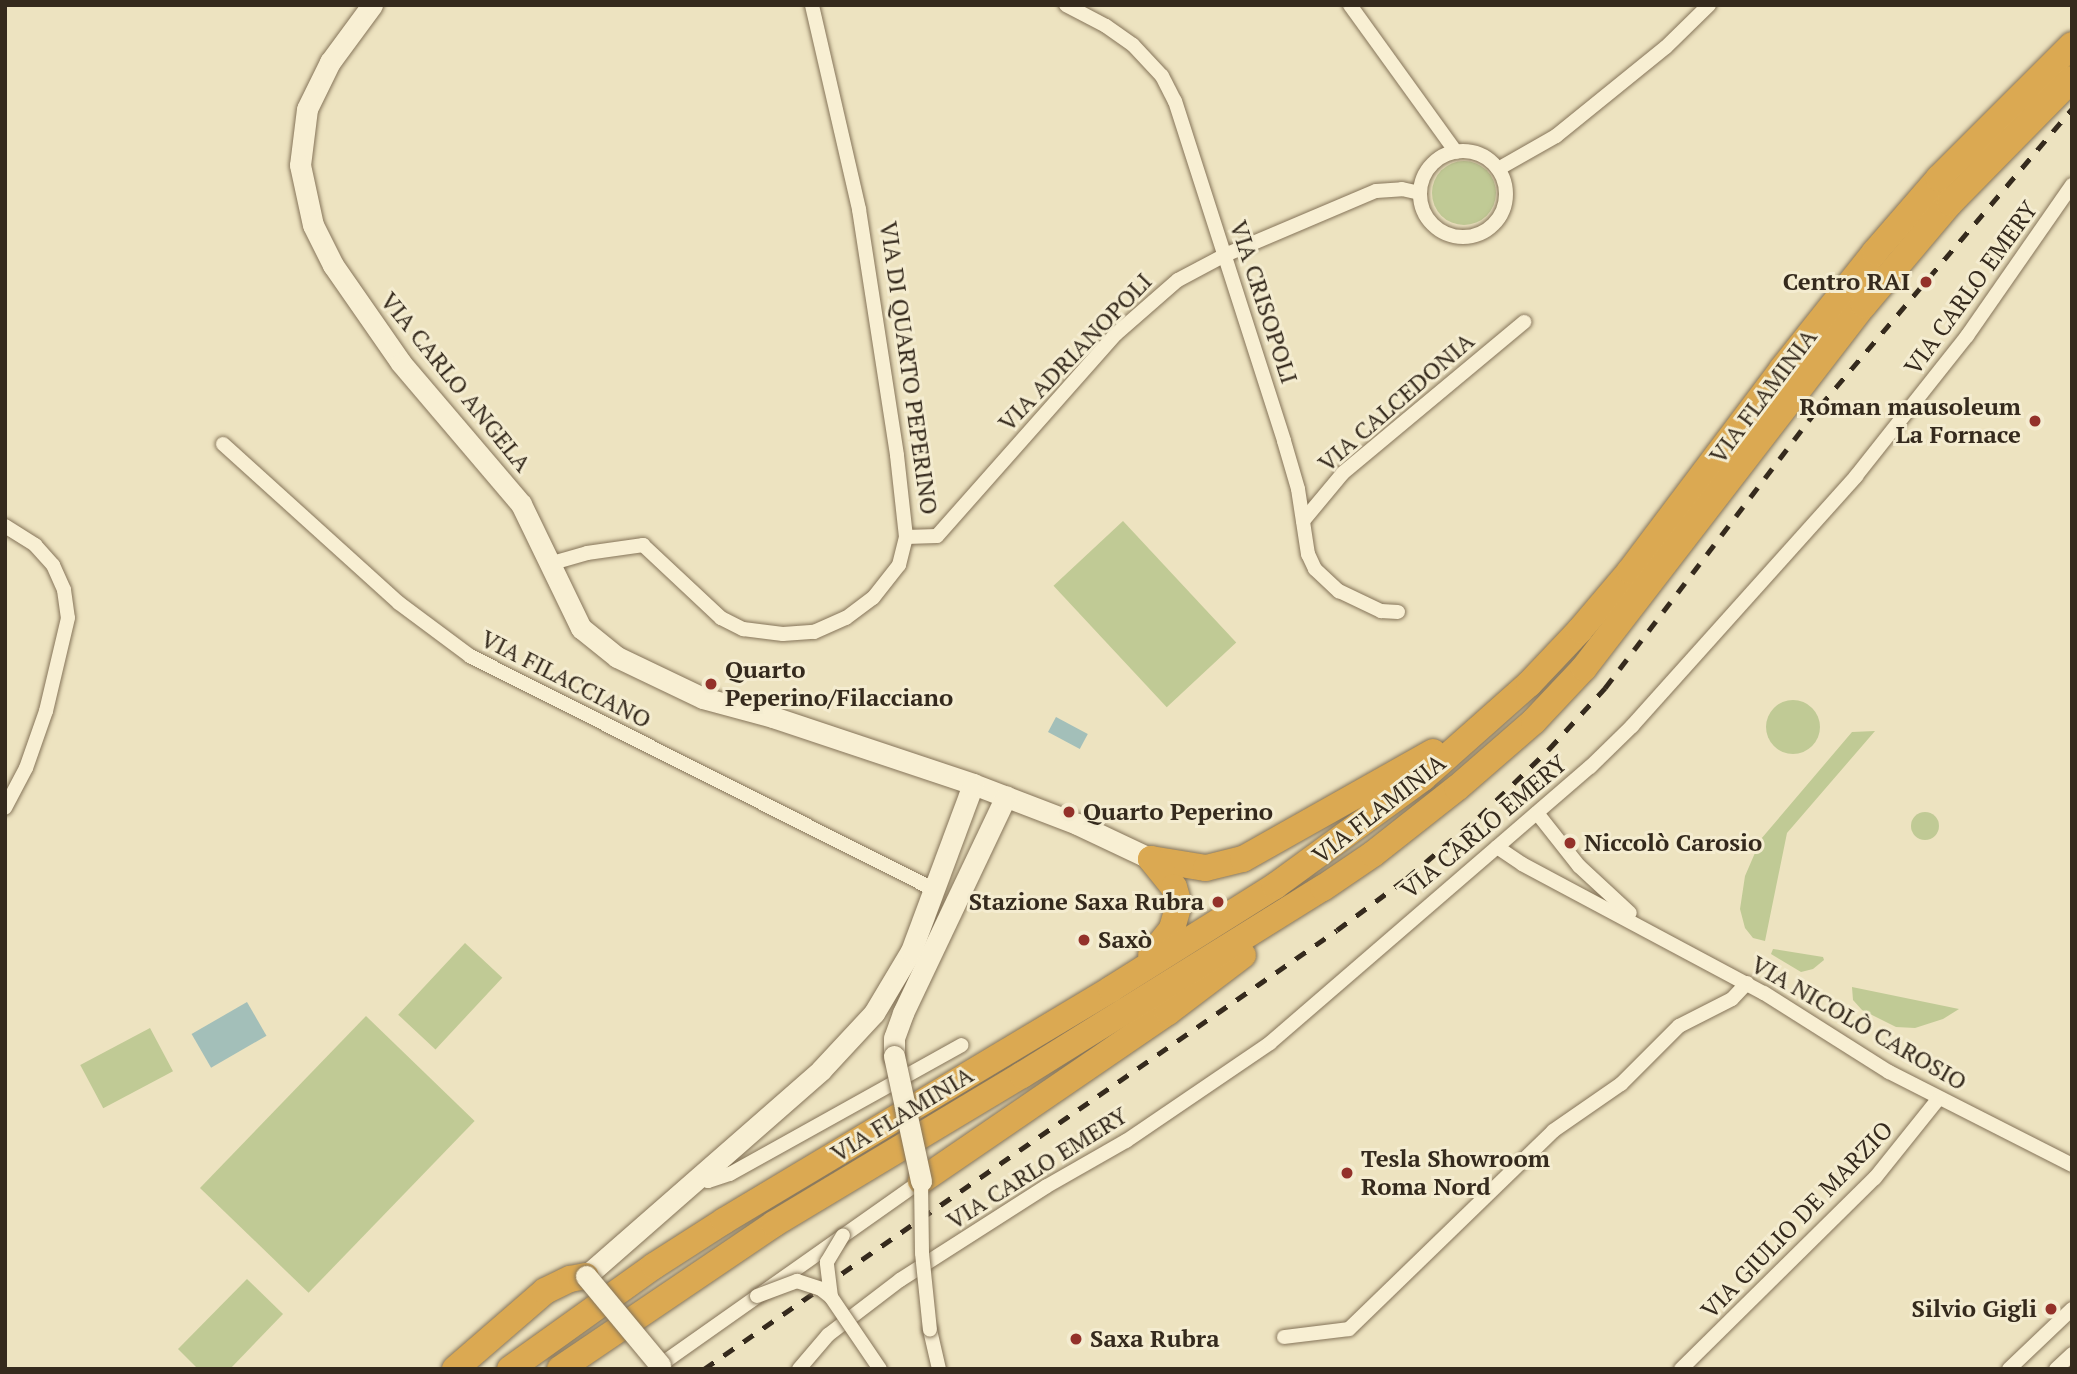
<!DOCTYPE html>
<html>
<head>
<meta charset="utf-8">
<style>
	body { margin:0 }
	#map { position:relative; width:2077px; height:1374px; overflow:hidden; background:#ede3c0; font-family:"PT Serif",serif }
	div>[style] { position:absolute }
	.green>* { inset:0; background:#c0ca95; transform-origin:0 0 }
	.round { border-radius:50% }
	.water>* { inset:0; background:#a3bfb9; transform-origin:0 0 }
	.roads { filter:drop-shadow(0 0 2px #857459) drop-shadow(0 0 2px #857459) }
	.street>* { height:14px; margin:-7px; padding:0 7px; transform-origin:7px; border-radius:7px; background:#f8efd3 }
	.street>.ring { margin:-7px; padding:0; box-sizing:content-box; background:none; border:14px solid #f8efd3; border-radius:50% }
	.secondary>* { height:21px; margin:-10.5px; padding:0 10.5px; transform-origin:10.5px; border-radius:10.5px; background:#f8efd3 }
	.highway>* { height:26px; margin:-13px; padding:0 13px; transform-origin:13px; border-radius:13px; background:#dba952 }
	.rail>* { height:5px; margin-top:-2.5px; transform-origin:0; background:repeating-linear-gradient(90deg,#352a1d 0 12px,transparent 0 24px) }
	.bridges { filter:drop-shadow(0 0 2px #857459) drop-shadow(0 0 2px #857459) }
	.street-bridge>* { height:14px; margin:-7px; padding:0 7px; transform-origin:7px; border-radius:7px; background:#f8efd3 }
	.secondary-bridge>* { height:21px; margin:-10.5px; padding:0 10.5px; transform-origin:10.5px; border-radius:10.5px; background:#f8efd3 }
	.dots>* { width:19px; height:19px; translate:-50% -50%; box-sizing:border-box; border:4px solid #f4ecd0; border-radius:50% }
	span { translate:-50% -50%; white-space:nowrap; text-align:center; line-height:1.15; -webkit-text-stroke:6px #f4ecd0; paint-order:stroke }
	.poi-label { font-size:24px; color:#352a1d; font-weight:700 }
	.right { translate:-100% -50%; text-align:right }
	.left { translate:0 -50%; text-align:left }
	.street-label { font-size:24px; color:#352a1d }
	.frame { position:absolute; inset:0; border:7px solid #352a1d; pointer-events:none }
</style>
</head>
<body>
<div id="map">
	<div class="green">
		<div class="round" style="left:1432px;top:161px;width:64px;height:64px"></div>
		<div style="left:1123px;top:521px;width:166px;height:95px;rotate:47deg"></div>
		<div class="round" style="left:1766px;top:700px;width:54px;height:54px"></div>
		<div style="clip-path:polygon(1875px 731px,1787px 833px,1765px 941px,1753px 938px,1745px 928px,1740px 909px,1745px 876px,1761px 839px,1852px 732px)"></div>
		<div class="round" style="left:1911px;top:812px;width:28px;height:28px"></div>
		<div style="left:465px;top:943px;width:51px;height:98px;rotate:43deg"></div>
		<div style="clip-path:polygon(1773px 949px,1823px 957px,1824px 960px,1813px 969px,1801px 972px,1771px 954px)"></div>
		<div style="clip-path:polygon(1852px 987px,1959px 1009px,1943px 1019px,1915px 1028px,1896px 1027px,1862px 1010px,1853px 1000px)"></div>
		<div style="left:366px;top:1016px;width:151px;height:239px;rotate:44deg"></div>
		<div style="left:150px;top:1028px;width:49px;height:79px;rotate:62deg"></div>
		<div style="clip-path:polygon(247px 1279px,283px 1314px,230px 1369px,198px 1369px,178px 1349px)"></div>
	</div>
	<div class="water">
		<div style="left:1056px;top:717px;width:36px;height:17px;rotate:28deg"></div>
		<div style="left:247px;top:1002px;width:39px;height:64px;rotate:60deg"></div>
	</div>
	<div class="roads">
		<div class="street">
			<div style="left:1066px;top:5px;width:45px;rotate:27.7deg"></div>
			<div style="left:1106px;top:26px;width:33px;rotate:35deg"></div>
			<div style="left:1133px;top:45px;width:42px;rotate:46.9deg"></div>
			<div style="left:1162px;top:76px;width:28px;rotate:63deg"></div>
			<div style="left:1175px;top:101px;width:357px;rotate:72.2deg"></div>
			<div style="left:1284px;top:441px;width:50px;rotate:73.7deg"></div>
			<div style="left:1298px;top:489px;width:66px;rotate:81.3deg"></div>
			<div style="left:1308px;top:554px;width:17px;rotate:65deg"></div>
			<div style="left:1315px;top:569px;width:33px;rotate:43deg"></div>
			<div style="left:1339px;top:591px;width:47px;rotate:25.5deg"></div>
			<div style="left:1381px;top:611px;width:17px;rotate:3deg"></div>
			<div style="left:1350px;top:5px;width:181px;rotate:54.2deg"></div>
			<div class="ring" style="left:1420px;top:151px;width:72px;height:72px"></div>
			<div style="left:1498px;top:169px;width:67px;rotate:-29.6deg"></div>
			<div style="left:1556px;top:136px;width:141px;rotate:-39deg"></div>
			<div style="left:1666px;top:47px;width:60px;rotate:-44.3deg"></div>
			<div style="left:223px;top:444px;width:237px;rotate:42.1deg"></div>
			<div style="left:399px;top:603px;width:89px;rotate:36.7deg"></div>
			<div style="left:470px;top:656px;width:518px;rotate:26.71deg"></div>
			<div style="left:1303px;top:521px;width:62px;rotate:-50.2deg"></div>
			<div style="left:1343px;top:473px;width:236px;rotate:-39.8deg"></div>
			<div style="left:5px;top:526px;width:36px;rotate:32deg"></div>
			<div style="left:35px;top:545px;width:27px;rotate:48deg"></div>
			<div style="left:53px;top:565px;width:27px;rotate:66deg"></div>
			<div style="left:64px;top:590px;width:28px;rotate:82deg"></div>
			<div style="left:68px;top:618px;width:96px;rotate:103.3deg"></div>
			<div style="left:46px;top:711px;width:60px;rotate:109.3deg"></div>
			<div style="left:26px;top:768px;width:45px;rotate:117.7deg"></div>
			<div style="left:906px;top:537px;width:31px;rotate:-2deg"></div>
			<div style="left:937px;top:536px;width:270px;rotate:-48.5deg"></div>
			<div style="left:1116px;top:334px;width:82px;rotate:-41.1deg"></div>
			<div style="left:1178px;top:280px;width:53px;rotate:-28deg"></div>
			<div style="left:1225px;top:255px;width:164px;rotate:-23deg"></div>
			<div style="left:1376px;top:191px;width:26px;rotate:-4deg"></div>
			<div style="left:1402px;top:189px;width:18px;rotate:13deg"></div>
			<div style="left:549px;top:564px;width:40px;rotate:-16deg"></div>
			<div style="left:587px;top:553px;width:57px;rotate:-8.1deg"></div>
			<div style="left:643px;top:545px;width:107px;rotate:43.1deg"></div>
			<div style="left:721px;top:618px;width:25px;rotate:27deg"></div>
			<div style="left:743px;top:629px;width:40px;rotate:7.1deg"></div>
			<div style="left:783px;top:634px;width:31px;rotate:-4deg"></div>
			<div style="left:814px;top:632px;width:35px;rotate:-24deg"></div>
			<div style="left:846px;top:618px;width:34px;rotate:-37deg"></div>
			<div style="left:873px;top:598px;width:42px;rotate:-51.8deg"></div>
			<div style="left:899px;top:565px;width:29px;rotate:-76deg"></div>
			<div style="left:906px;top:537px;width:82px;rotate:-96.3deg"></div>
			<div style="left:897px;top:455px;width:249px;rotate:-98.8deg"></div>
			<div style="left:859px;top:209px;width:209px;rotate:-103deg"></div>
			<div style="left:1537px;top:813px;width:68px;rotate:51.6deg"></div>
			<div style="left:1579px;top:866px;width:69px;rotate:42.7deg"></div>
			<div style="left:1497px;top:847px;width:30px;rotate:34deg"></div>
			<div style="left:1522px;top:864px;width:274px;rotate:28.1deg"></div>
			<div style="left:1764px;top:993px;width:148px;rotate:32.3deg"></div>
			<div style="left:1889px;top:1072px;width:205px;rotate:26.9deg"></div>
			<div style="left:700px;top:1177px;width:9px;rotate:27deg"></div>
			<div style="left:708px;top:1181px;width:23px;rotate:-18deg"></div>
			<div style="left:730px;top:1174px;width:265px;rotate:-29.1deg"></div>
			<div style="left:930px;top:1330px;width:40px;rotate:77deg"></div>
			<div style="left:1284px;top:1337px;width:65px;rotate:-7deg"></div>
			<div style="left:1349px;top:1329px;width:284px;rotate:-44.1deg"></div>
			<div style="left:1553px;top:1131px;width:83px;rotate:-34.7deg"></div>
			<div style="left:1621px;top:1084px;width:82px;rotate:-45deg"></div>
			<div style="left:1679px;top:1026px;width:59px;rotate:-27deg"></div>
			<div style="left:1732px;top:999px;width:22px;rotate:-47deg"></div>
			<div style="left:660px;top:1365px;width:319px;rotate:-35.2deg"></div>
			<div style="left:799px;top:1369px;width:45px;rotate:-49.5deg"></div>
			<div style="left:828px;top:1335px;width:91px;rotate:-37.4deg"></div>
			<div style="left:900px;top:1280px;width:174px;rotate:-32.6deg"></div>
			<div style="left:1047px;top:1186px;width:91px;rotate:-29.7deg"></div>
			<div style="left:1126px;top:1141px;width:174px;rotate:-34.2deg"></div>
			<div style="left:1270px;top:1043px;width:423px;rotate:-40.8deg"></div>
			<div style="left:1590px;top:767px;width:59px;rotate:-44.3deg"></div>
			<div style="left:1632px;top:726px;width:336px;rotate:-48.1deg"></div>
			<div style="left:1856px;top:476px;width:179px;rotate:-51.6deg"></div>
			<div style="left:1967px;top:336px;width:184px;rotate:-55.2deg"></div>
			<div style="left:1681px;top:1369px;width:272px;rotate:-44.6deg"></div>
			<div style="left:1875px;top:1178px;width:102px;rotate:-51.3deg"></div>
			<div style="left:2009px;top:1369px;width:87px;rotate:-43.6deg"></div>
			<div style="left:2056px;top:1369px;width:22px;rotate:-43deg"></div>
		</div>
		<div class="secondary">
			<div style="left:372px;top:5px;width:71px;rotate:126.4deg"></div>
			<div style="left:330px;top:62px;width:52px;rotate:116.1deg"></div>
			<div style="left:307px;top:109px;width:56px;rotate:97.1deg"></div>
			<div style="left:300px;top:165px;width:61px;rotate:77.8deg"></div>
			<div style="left:313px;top:225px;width:45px;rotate:63.4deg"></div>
			<div style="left:333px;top:265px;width:119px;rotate:55.2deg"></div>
			<div style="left:401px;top:363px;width:185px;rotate:49.6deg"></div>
			<div style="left:521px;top:504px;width:138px;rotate:64.2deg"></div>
			<div style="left:581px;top:628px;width:46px;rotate:38.9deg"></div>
			<div style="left:617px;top:657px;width:95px;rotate:25.5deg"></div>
			<div style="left:703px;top:698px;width:73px;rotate:15.2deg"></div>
			<div style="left:773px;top:717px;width:211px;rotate:18.5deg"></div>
			<div style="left:973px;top:784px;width:111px;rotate:21deg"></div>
			<div style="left:1077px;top:824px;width:82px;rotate:25.3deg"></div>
			<div style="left:894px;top:1056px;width:18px;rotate:-90deg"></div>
			<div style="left:894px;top:1038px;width:27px;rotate:-70deg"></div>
			<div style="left:903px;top:1013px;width:240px;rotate:-64.6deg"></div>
			<div style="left:586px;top:1276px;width:313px;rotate:-41.2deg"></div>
			<div style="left:821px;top:1070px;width:78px;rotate:-47.1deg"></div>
			<div style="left:874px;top:1013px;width:72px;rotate:-59.2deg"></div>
			<div style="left:911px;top:951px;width:178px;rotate:-69.6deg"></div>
		</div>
		<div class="highway">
			<div style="left:1151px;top:859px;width:56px;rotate:9.3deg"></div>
			<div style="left:1206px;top:868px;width:38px;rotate:-14deg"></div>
			<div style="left:1243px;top:859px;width:218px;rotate:-29.4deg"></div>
			<div style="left:1151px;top:859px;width:36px;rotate:51deg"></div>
			<div style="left:1174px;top:887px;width:18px;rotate:74deg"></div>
			<div style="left:1179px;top:904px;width:26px;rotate:106deg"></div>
			<div style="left:1172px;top:929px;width:33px;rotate:129deg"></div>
			<div style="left:921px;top:1181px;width:299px;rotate:-34.4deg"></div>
			<div style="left:1168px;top:1012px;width:94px;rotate:-37.2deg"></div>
			<div style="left:455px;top:1369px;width:119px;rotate:-40.9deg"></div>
			<div style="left:545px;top:1291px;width:28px;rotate:-26deg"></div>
			<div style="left:570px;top:1279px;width:16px;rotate:-11deg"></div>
			<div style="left:510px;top:1369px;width:177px;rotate:-35.6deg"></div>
			<div style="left:654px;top:1266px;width:83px;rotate:-32.7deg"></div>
			<div style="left:724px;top:1221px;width:451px;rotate:-30.9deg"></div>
			<div style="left:1111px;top:989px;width:194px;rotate:-32.1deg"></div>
			<div style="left:1275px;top:886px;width:183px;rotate:-36.1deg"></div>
			<div style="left:1423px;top:778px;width:142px;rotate:-41.6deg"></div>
			<div style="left:1529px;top:684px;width:74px;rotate:-46.6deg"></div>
			<div style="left:1580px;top:630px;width:77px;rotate:-49.7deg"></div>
			<div style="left:1630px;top:571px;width:253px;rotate:-53deg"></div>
			<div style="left:1782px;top:369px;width:149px;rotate:-51.5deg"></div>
			<div style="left:1875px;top:252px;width:98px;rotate:-49.1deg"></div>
			<div style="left:1939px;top:178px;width:188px;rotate:-45deg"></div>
			<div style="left:560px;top:1369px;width:258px;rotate:-34.1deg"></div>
			<div style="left:774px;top:1224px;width:289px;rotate:-31deg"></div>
			<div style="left:1022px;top:1075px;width:354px;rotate:-31.9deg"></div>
			<div style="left:1323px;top:888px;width:60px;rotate:-34.2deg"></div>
			<div style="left:1373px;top:854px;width:107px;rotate:-38.2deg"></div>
			<div style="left:1457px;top:788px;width:102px;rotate:-41deg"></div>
			<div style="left:1534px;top:721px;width:73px;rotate:-46.7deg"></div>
			<div style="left:1584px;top:668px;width:458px;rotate:-52.4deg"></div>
			<div style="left:1864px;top:305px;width:133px;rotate:-49.9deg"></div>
			<div style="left:1950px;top:203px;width:174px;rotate:-45.5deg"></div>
		</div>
	</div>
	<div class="rail">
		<div style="left:704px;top:1369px;width:770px;rotate:-34.74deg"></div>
		<div style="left:1337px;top:930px;width:87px;rotate:-36.6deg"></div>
		<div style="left:1407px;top:878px;width:94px;rotate:-40.3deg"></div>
		<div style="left:1479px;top:817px;width:98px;rotate:-44.2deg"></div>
		<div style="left:1549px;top:749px;width:83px;rotate:-47.4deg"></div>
		<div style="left:1605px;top:688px;width:355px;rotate:-52.7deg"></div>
		<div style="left:1820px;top:406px;width:390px;rotate:-49.7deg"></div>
	</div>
	<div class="bridges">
		<div class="street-bridge">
			<div style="left:921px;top:1181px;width:72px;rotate:89.2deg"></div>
			<div style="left:922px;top:1253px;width:77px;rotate:84.1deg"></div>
			<div style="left:757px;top:1296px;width:43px;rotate:-20.6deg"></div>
			<div style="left:797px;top:1281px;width:25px;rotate:18deg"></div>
			<div style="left:821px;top:1289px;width:13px;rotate:39deg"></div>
			<div style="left:831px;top:1297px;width:87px;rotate:55.8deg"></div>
			<div style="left:831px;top:1297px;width:35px;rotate:-97deg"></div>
			<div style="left:827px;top:1262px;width:31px;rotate:-59deg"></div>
		</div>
		<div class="secondary-bridge">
			<div style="left:894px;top:1056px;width:128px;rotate:77.8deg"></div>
			<div style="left:586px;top:1276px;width:116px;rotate:50.3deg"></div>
		</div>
	</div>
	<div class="dots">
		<div style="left:1926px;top:282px;background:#93312a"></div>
		<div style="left:2035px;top:421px;background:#93312a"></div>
		<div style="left:711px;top:684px;background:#93312a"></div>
		<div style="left:1069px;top:812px;background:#93312a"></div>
		<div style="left:1570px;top:843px;background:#93312a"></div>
		<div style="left:1218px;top:902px;background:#93312a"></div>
		<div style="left:1084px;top:940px;background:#93312a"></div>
		<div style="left:1347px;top:1173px;background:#93312a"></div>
		<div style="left:2051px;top:1309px;background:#93312a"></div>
		<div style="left:1076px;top:1339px;background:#93312a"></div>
	</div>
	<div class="poi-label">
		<span class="right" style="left:1910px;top:282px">Centro RAI</span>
		<span class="right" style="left:2021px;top:421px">Roman mausoleum<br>La Fornace</span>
		<span class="left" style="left:725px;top:684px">Quarto<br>Peperino/Filacciano</span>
		<span class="left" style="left:1083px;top:812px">Quarto Peperino</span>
		<span class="left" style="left:1584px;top:843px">Niccolò Carosio</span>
		<span class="right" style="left:1204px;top:902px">Stazione Saxa Rubra</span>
		<span class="left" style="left:1098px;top:940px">Saxò</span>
		<span class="left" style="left:1361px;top:1173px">Tesla Showroom<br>Roma Nord</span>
		<span class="right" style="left:2037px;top:1309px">Silvio Gigli</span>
		<span class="left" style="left:1090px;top:1339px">Saxa Rubra</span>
	</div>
	<div class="street-label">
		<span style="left:1971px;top:288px;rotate:-54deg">VIA CARLO EMERY</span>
		<span style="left:1264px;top:302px;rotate:72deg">VIA CRISOPOLI</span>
		<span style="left:1075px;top:352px;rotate:-46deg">VIA ADRIANOPOLI</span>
		<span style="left:909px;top:368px;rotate:82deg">VIA DI QUARTO PEPERINO</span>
		<span style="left:456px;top:382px;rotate:51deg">VIA CARLO ANGELA</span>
		<span style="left:1763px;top:396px;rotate:-53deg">VIA FLAMINIA</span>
		<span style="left:1396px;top:402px;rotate:-41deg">VIA CALCEDONIA</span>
		<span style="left:566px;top:679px;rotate:27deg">VIA FILACCIANO</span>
		<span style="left:1379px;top:809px;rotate:-38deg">VIA FLAMINIA</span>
		<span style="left:1484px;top:827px;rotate:-40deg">VIA CARLO EMERY</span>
		<span style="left:1859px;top:1023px;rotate:30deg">VIA NICOLÒ CAROSIO</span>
		<span style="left:902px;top:1114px;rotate:-31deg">VIA FLAMINIA</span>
		<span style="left:1037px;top:1168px;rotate:-32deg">VIA CARLO EMERY</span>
		<span style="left:1797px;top:1220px;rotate:-46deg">VIA GIULIO DE MARZIO</span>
	</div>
	<div class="frame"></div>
</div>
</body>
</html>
